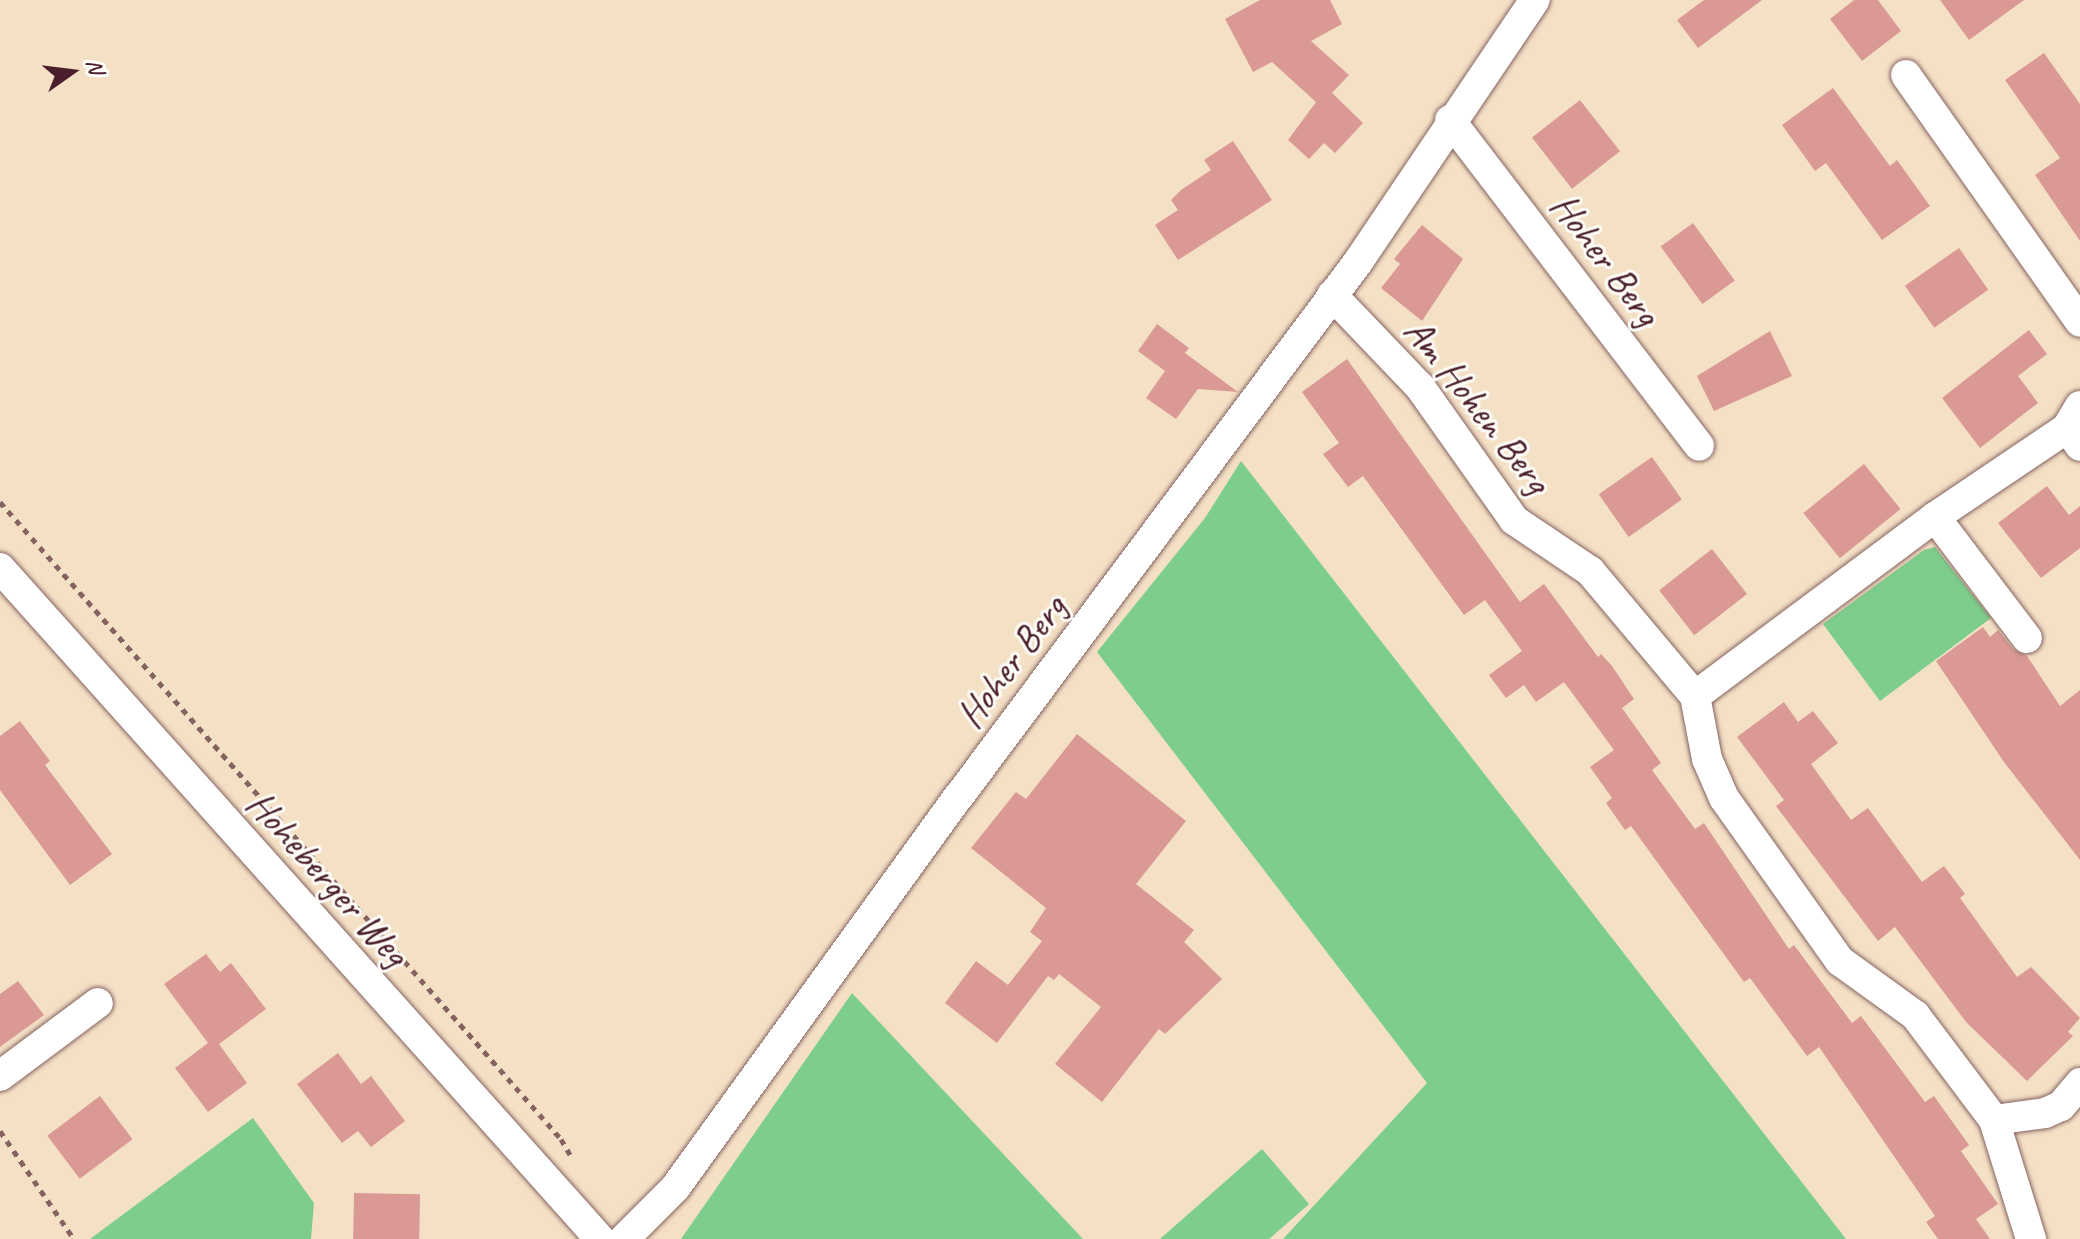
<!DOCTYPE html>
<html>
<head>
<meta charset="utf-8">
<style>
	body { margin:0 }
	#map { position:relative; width:2080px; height:1239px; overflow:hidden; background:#f4e0c5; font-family:Caveat,sans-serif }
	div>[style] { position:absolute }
	.green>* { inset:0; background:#7dcd8d }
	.building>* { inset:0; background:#da9995; transform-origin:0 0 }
	.path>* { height:5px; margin-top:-2.5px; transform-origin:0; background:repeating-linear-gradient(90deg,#866361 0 6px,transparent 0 12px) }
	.roads { filter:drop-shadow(0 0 2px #866361) drop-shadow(0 0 2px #866361) }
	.minor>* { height:30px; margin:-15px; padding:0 15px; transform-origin:15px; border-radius:15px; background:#fff }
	span { translate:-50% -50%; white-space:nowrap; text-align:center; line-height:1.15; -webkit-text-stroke:6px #fdfcf7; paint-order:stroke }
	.street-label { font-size:40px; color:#4a1f2b }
	.north { position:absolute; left:32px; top:32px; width:80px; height:80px; -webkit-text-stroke:6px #fdfcf7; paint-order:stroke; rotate:76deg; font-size:22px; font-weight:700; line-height:32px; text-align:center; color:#4a1f2b }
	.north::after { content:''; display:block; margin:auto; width:28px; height:36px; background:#4a1f2b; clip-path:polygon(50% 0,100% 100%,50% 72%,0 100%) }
</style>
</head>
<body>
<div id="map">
	<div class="green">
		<div style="clip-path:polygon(1241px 461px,1846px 1239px,1283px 1239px,1427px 1083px,1097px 652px,1205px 518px)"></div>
		<div style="clip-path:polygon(1935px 547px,1991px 618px,1880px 701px,1823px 624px,1924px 550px)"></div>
		<div style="clip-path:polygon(852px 993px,1083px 1239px,681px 1239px)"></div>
		<div style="clip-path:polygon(253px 1118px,314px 1203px,311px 1239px,90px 1239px)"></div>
		<div style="clip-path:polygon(1262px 1149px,1309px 1204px,1269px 1239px,1160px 1239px)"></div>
	</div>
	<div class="building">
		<div style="clip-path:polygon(1260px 0,1330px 0,1342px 24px,1311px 41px,1349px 75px,1332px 93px,1363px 123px,1335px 153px,1324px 143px,1309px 159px,1288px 140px,1316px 102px,1272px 62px,1253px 72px,1225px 19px)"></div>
		<div style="clip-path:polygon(1704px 0,1762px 0,1698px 48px,1677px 20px)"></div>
		<div style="clip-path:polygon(1854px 0,1878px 0,1901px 31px,1862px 61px,1830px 19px)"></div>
		<div style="clip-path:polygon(1940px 0,2024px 0,1969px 40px)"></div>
		<div style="clip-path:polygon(2044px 53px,2080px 104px,2080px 241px,2035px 175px,2060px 158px,2005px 80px)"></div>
		<div style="clip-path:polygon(1833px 88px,1890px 166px,1897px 160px,1930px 206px,1882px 240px,1826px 163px,1815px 171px,1782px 125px)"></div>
		<div style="left:1580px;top:100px;width:65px;height:61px;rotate:52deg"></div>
		<div style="clip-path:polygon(1233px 141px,1272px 200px,1178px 260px,1155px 225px,1178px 210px,1171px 200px,1181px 190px,1211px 170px,1204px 160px)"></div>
		<div style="left:1693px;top:223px;width:71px;height:40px;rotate:54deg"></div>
		<div style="clip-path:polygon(1422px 225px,1463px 259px,1422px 321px,1381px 288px,1400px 264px,1394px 259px)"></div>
		<div style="left:1959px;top:248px;width:51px;height:66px;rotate:55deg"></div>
		<div style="clip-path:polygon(1157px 324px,1189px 348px,1185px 353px,1238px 392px,1198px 389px,1176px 419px,1146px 398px,1165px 371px,1138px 351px)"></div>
		<div style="clip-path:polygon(2029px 330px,2047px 354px,2018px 376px,2038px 403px,1980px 448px,1942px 398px)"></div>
		<div style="clip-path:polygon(1770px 331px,1792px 376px,1714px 411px,1697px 376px)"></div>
		<div style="clip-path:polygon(1347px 359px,1520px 602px,1544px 584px,1598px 657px,1601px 654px,1612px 666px,1634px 699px,1622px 708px,1661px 763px,1652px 770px,1695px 829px,1704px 823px,1789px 949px,1794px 945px,1852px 1023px,1861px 1016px,1925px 1102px,1934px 1096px,1969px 1145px,1961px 1151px,1998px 1204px,1976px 1219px,1990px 1239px,1938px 1239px,1926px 1222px,1935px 1216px,1819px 1047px,1807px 1056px,1750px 978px,1744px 982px,1631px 826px,1625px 830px,1606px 803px,1612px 798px,1590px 767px,1614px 750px,1564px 682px,1536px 702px,1524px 685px,1506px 698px,1489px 675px,1522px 651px,1485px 600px,1464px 615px,1363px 476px,1348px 487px,1323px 454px,1339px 443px,1302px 392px)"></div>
		<div style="left:1652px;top:457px;width:52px;height:65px;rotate:55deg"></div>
		<div style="left:1864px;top:464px;width:58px;height:78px;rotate:51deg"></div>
		<div style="clip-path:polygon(2047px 486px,2069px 515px,2080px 506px,2080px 548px,2041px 578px,1998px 523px)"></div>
		<div style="left:1712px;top:549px;width:57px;height:67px;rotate:52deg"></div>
		<div style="clip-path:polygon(1983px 627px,1990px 637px,1998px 630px,2013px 649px,2027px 656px,2060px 706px,2080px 690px,2080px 860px,2004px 762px,1936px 661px)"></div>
		<div style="clip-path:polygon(1784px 702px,1798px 722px,1813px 711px,1838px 743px,1811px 764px,1851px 820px,1868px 808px,1922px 882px,1944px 866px,1965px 894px,1960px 898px,2017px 977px,2031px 967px,2080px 1018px,2068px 1032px,2073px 1036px,2027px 1081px,1966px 1022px,1895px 927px,1878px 941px,1776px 806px,1784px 800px,1737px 737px)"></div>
		<div style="clip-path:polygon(20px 721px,50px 761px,45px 765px,112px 854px,70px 885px,0 790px,0 736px)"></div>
		<div style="clip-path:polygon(1077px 734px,1186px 821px,1136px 884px,1194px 930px,1184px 942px,1222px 979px,1165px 1034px,1159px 1029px,1102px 1102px,1055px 1064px,1101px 1007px,1059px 974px,1054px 980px,1048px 976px,997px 1043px,945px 1003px,976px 961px,1008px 985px,1042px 941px,1030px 932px,1046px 908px,971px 848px,1016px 792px,1026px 799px)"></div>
		<div style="clip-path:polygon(206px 954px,220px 972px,231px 963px,266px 1009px,219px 1044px,247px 1083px,208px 1112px,175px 1068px,208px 1043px,164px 984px)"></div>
		<div style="clip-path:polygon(18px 981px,44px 1015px,0 1047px,0 994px)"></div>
		<div style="clip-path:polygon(338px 1053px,361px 1084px,371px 1076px,405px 1121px,371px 1147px,358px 1131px,342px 1143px,297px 1084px)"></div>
		<div style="left:100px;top:1096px;width:54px;height:66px;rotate:53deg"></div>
		<div style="left:354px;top:1193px;width:66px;height:46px;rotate:1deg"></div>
	</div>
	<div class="path">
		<div style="left:0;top:502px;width:849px;rotate:48.63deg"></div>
		<div style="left:561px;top:1139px;width:22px;rotate:60deg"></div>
		<div style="left:0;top:1131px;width:131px;rotate:55.6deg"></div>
	</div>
	<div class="roads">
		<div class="minor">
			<div style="left:1906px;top:75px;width:302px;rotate:54.8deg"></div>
			<div style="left:1450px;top:120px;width:410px;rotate:52.6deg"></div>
			<div style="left:1332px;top:295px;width:127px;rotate:46.3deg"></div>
			<div style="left:1420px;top:387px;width:163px;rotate:54.7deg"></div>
			<div style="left:1514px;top:520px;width:92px;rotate:33.9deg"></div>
			<div style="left:1590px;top:571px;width:163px;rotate:50deg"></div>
			<div style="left:1695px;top:696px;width:64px;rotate:79.2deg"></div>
			<div style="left:1707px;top:759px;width:43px;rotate:66.4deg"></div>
			<div style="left:1724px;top:798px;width:200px;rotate:54.6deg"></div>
			<div style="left:1840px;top:961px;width:92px;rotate:35.8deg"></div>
			<div style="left:1915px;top:1015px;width:131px;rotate:53deg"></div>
			<div style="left:1994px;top:1120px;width:51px;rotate:-7.8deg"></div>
			<div style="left:2045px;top:1113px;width:17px;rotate:-24deg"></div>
			<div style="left:2061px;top:1106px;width:30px;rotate:-50deg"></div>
			<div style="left:2080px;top:406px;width:26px;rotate:121deg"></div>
			<div style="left:2067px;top:428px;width:22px;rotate:54deg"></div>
			<div style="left:1935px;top:517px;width:152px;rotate:52.8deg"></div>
			<div style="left:0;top:568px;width:900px;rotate:48.2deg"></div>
			<div style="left:1695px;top:696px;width:299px;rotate:-36.7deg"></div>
			<div style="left:1935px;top:517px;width:159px;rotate:-34deg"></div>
			<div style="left:0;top:1076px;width:122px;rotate:-36.7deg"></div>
			<div style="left:1994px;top:1120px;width:125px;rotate:72.7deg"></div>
			<div style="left:624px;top:1239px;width:72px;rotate:-45deg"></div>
			<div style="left:675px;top:1188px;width:485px;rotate:-54.1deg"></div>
			<div style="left:960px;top:795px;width:665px;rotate:-53.25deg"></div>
			<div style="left:1358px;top:262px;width:316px;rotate:-56deg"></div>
		</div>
	</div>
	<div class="street-label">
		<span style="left:1606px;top:259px;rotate:53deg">Hoher Berg</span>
		<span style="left:1478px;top:405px;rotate:52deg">Am Hohen Berg</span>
		<span style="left:1011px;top:661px;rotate:-53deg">Hoher Berg</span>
		<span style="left:328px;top:878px;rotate:48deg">Hoheberger Weg</span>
	</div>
	<div class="north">N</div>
</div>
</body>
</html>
